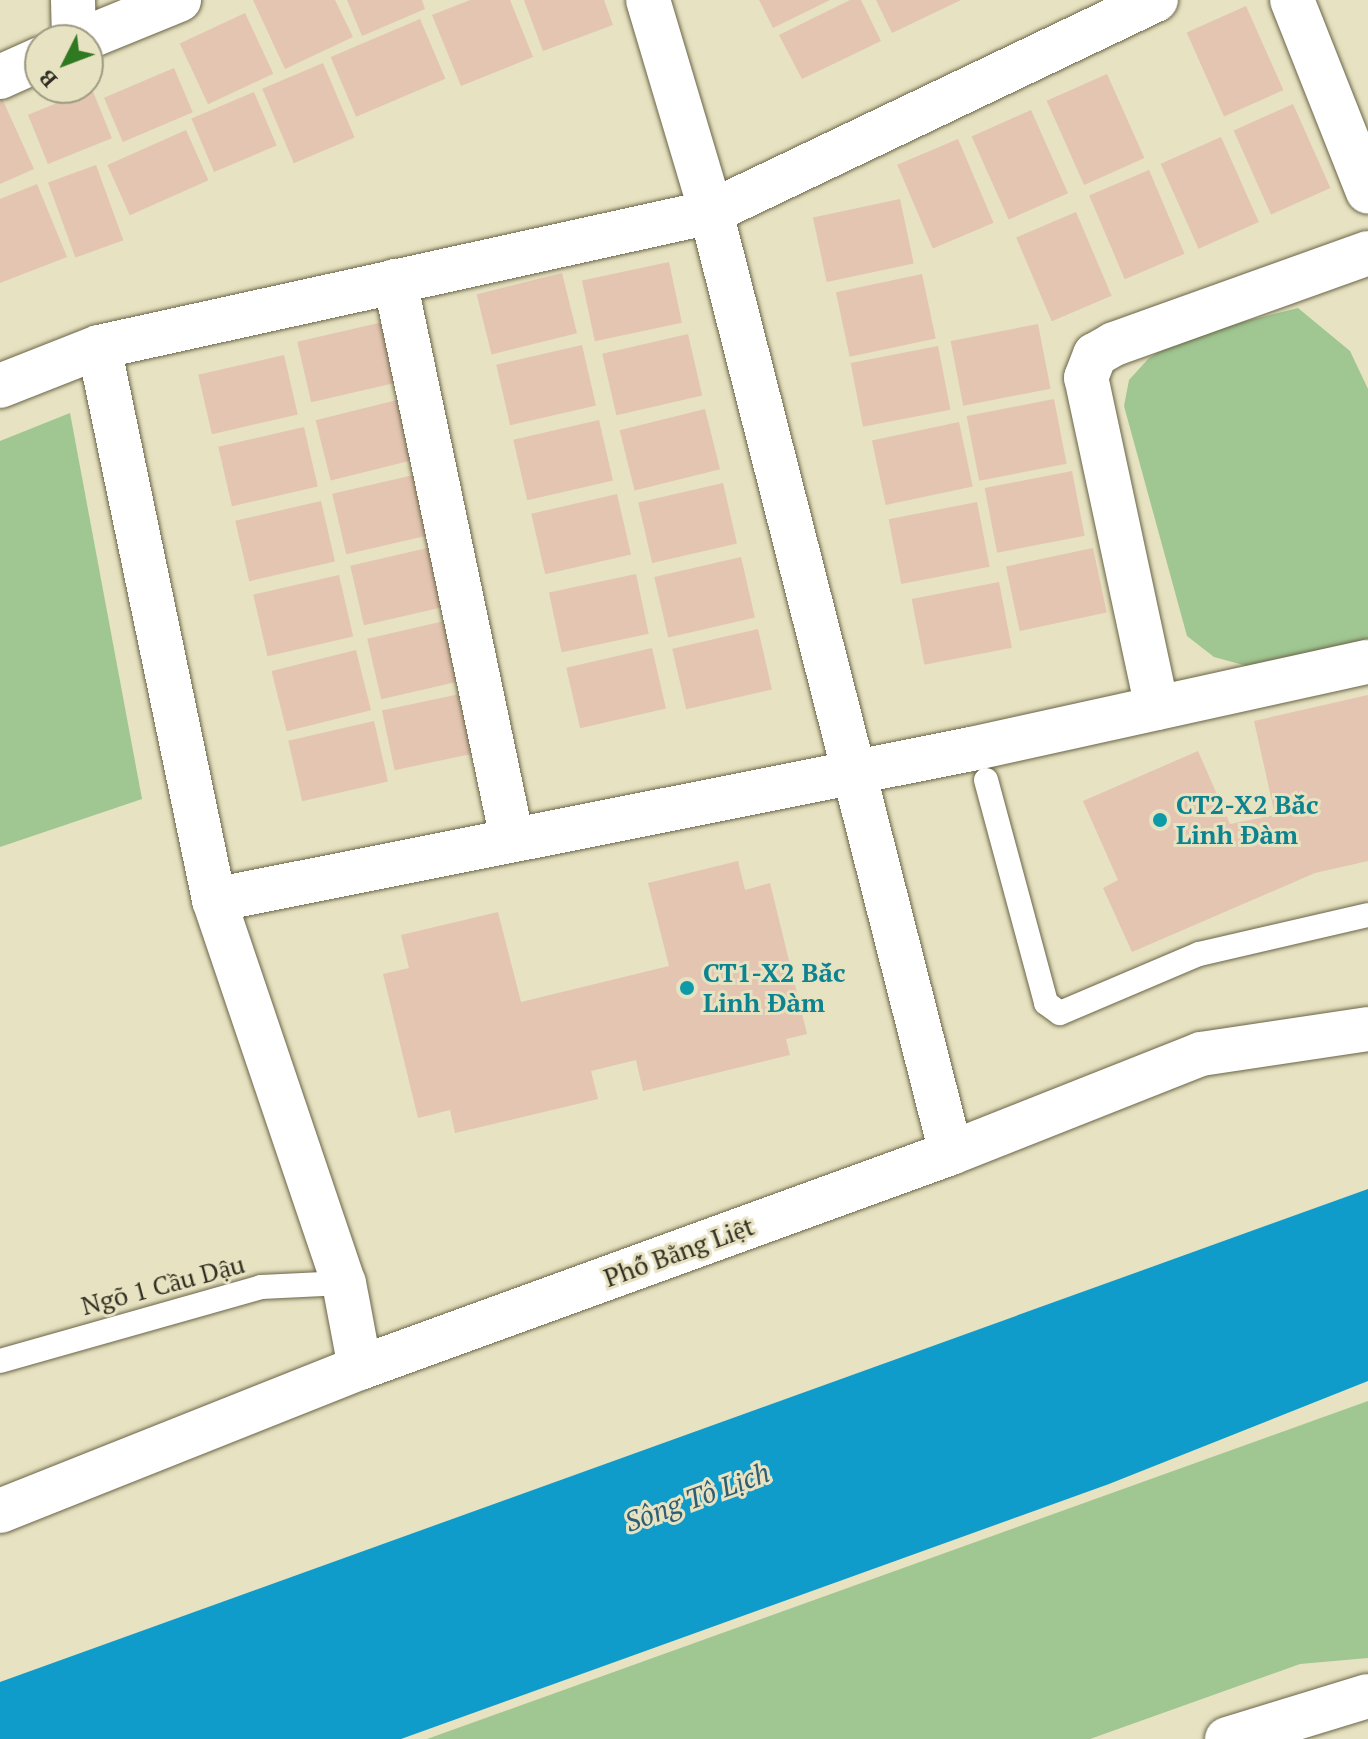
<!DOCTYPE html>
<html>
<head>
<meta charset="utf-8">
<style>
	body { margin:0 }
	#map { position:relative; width:1368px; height:1739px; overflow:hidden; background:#e7e2c1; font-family:"PT Serif",serif }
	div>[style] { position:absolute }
	.green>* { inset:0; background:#a0c692 }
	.water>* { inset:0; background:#109ccb }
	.building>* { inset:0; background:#e3c5b1; transform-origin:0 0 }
	.roads { filter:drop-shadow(0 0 2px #6a6548) drop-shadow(0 0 2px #6a6548) }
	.lane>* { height:24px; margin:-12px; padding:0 12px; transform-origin:12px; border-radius:12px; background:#fff }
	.street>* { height:44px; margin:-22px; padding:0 22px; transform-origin:22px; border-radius:22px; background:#fff }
	.secondary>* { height:44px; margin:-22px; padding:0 22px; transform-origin:22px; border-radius:22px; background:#fff }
	.dots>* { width:22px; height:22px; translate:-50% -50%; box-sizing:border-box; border:4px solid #e7e2c1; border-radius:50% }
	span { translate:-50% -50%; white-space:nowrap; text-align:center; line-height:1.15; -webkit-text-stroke:6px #e7e2c1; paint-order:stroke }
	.culture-label { font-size:26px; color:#0d838f; font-weight:700 }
	.left { translate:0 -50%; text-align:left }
	.street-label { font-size:26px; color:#312f23 }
	.water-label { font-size:28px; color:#2f5e74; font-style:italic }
	.north { position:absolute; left:24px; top:24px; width:80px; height:80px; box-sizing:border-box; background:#e7e2c1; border:2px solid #9e9a82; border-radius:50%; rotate:228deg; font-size:22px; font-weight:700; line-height:32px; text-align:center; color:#312f23 }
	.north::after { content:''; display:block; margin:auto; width:28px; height:36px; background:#2f7a21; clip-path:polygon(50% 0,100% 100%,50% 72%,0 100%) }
</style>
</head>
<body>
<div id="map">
	<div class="green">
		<div style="clip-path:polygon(1298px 308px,1350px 351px,1368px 389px,1368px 642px,1247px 666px,1214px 657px,1187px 636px,1124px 406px,1129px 380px,1149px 358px,1184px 337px)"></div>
		<div style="clip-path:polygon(70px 413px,142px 799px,0 847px,0 441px)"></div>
		<div style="clip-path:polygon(1368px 1401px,1368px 1658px,1300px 1664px,1090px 1739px,427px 1739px)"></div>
	</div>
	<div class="water">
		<div style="clip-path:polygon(1368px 1189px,1368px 1381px,1109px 1484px,401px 1739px,0 1739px,0 1682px)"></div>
	</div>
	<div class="building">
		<div style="clip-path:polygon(253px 0,335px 0,353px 37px,285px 69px)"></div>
		<div style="clip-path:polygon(347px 0,422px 0,425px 9px,362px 36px)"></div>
		<div style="clip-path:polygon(470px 0,510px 0,533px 57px,461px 86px,432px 15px)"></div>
		<div style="clip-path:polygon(524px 0,604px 0,613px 25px,543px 51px)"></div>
		<div style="clip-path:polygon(759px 0,830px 0,773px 28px)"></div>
		<div style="clip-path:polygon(850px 0,861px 0,881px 41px,802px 79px,779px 35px)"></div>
		<div style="clip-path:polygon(876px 0,961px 0,892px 33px)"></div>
		<div style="left:1246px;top:6px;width:92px;height:65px;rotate:66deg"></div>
		<div style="left:245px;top:13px;width:67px;height:72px;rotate:65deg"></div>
		<div style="left:420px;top:19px;width:65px;height:97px;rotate:67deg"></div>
		<div style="left:323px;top:63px;width:81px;height:66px;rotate:67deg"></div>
		<div style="left:174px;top:68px;width:48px;height:76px;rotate:67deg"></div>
		<div style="left:1107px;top:74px;width:92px;height:66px;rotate:66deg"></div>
		<div style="left:92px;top:89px;width:53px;height:69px;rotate:68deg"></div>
		<div style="left:254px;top:92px;width:58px;height:68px;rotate:67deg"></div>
		<div style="clip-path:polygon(0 94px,34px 169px,0 184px)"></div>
		<div style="left:1293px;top:104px;width:92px;height:65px;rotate:66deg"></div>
		<div style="left:1031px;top:110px;width:91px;height:65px;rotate:66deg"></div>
		<div style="left:186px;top:130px;width:55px;height:86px;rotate:66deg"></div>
		<div style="left:1221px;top:137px;width:93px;height:66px;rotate:66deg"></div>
		<div style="left:958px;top:139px;width:91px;height:66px;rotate:67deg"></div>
		<div style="left:96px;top:165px;width:80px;height:51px;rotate:70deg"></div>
		<div style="left:1149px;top:170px;width:91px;height:65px;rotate:67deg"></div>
		<div style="clip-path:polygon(37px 184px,67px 257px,0 283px,0 199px)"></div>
		<div style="left:900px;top:199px;width:66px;height:89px;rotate:78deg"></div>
		<div style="left:1076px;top:212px;width:91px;height:65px;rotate:67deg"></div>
		<div style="left:669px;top:262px;width:62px;height:89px;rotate:78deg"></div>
		<div style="left:562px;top:273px;width:62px;height:88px;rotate:76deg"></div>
		<div style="left:922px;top:274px;width:66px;height:88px;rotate:78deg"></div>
		<div style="left:383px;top:322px;width:62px;height:88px;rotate:77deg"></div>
		<div style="left:1038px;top:324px;width:66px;height:89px;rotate:79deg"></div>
		<div style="left:688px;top:334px;width:63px;height:88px;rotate:77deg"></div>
		<div style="left:582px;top:345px;width:62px;height:88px;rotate:77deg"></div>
		<div style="left:938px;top:346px;width:65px;height:89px;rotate:79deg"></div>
		<div style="left:284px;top:355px;width:61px;height:88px;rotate:77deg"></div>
		<div style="left:401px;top:399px;width:62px;height:88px;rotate:76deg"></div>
		<div style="left:1054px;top:399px;width:66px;height:89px;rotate:79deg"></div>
		<div style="left:705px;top:409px;width:62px;height:88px;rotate:76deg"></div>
		<div style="left:599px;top:420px;width:62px;height:88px;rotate:77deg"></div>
		<div style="left:959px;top:422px;width:66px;height:89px;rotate:78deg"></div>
		<div style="left:304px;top:427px;width:61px;height:88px;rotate:77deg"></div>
		<div style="left:1072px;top:471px;width:66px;height:89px;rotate:79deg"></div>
		<div style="left:418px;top:474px;width:62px;height:88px;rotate:77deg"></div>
		<div style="left:723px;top:483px;width:62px;height:87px;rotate:77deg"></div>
		<div style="left:617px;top:494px;width:62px;height:88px;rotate:77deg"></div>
		<div style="left:321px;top:501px;width:62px;height:88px;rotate:77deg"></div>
		<div style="left:977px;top:502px;width:66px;height:90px;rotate:79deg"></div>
		<div style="left:436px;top:546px;width:61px;height:88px;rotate:77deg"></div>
		<div style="left:1093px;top:548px;width:66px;height:89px;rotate:78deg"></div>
		<div style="left:741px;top:557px;width:62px;height:89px;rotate:77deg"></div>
		<div style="left:636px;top:574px;width:61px;height:89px;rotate:78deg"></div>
		<div style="left:339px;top:575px;width:63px;height:88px;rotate:77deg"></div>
		<div style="left:999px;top:582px;width:67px;height:89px;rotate:79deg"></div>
		<div style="left:453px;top:619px;width:62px;height:88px;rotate:77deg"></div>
		<div style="left:758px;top:629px;width:62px;height:88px;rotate:77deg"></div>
		<div style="left:652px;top:648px;width:62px;height:88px;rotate:77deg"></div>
		<div style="left:356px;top:650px;width:62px;height:87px;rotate:76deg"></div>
		<div style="left:469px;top:692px;width:61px;height:89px;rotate:78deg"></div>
		<div style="clip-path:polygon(1368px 695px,1368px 861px,1315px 873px,1132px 952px,1103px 888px,1118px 880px,1083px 801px,1198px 751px,1230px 824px,1275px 815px,1254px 721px)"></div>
		<div style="left:374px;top:721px;width:62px;height:88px;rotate:77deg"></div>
		<div style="clip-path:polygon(738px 861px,745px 890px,770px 883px,807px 1034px,786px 1039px,790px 1055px,643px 1091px,636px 1060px,591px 1071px,598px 1099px,455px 1133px,450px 1110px,418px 1118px,383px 974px,409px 968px,401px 935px,498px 912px,521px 1002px,669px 966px,648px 883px)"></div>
	</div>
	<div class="roads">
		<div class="lane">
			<div style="left:986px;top:780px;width:231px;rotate:74.9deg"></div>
			<div style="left:1046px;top:1003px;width:17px;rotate:36deg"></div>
			<div style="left:1060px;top:1013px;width:151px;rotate:-23deg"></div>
			<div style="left:1199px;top:954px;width:173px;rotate:-13deg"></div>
			<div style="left:0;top:1361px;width:271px;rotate:-15.8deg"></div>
			<div style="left:261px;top:1287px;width:83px;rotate:-2.8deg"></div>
		</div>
		<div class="street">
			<div style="left:73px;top:0;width:40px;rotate:88.6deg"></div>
			<div style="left:648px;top:0;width:221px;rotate:73.4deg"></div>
			<div style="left:711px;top:212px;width:971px;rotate:75.69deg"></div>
			<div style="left:1292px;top:0;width:206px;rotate:68.4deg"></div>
			<div style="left:81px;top:40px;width:106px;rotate:-22.2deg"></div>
			<div style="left:0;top:77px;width:44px;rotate:-24.2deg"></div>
			<div style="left:395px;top:281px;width:570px;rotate:78.16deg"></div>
			<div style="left:99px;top:347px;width:565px;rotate:78.25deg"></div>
			<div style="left:214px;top:900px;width:404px;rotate:71.3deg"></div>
			<div style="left:344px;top:1283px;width:86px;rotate:79.3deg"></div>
			<div style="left:0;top:386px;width:106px;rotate:-21.5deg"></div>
			<div style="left:99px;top:347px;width:627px;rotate:-12.44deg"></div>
			<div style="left:711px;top:212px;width:493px;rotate:-25.5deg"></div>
			<div style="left:1157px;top:708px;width:338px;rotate:-102.1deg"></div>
			<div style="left:1086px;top:378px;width:25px;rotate:-69deg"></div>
			<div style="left:1095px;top:355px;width:22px;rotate:-30deg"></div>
			<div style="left:1114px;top:344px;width:270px;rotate:-19.7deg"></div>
			<div style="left:214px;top:900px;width:772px;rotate:-11.28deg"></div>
			<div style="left:971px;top:749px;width:406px;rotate:-12.4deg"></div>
		</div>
		<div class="secondary">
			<div style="left:0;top:1511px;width:387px;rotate:-21.7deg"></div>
			<div style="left:360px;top:1368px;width:629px;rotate:-19.99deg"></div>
			<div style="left:951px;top:1153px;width:269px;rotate:-21.6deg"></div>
			<div style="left:1201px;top:1054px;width:169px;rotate:-8.5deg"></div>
			<div style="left:1227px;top:1739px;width:147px;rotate:-17deg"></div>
		</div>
	</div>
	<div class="dots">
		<div style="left:1160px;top:820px;background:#0f9aa8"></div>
		<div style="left:687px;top:988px;background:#0f9aa8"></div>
	</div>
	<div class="culture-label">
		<span class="left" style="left:1176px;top:820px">CT2-X2 Bắc<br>Linh Đàm</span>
		<span class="left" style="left:703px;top:988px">CT1-X2 Bắc<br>Linh Đàm</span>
	</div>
	<div class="street-label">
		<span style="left:679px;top:1252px;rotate:-20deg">Phố Bằng Liệt</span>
		<span style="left:163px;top:1285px;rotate:-15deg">Ngõ 1 Cầu Dậu</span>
	</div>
	<div class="water-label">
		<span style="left:697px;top:1497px;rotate:-20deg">Sông Tô Lịch</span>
	</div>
	<div class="north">B</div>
</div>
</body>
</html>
